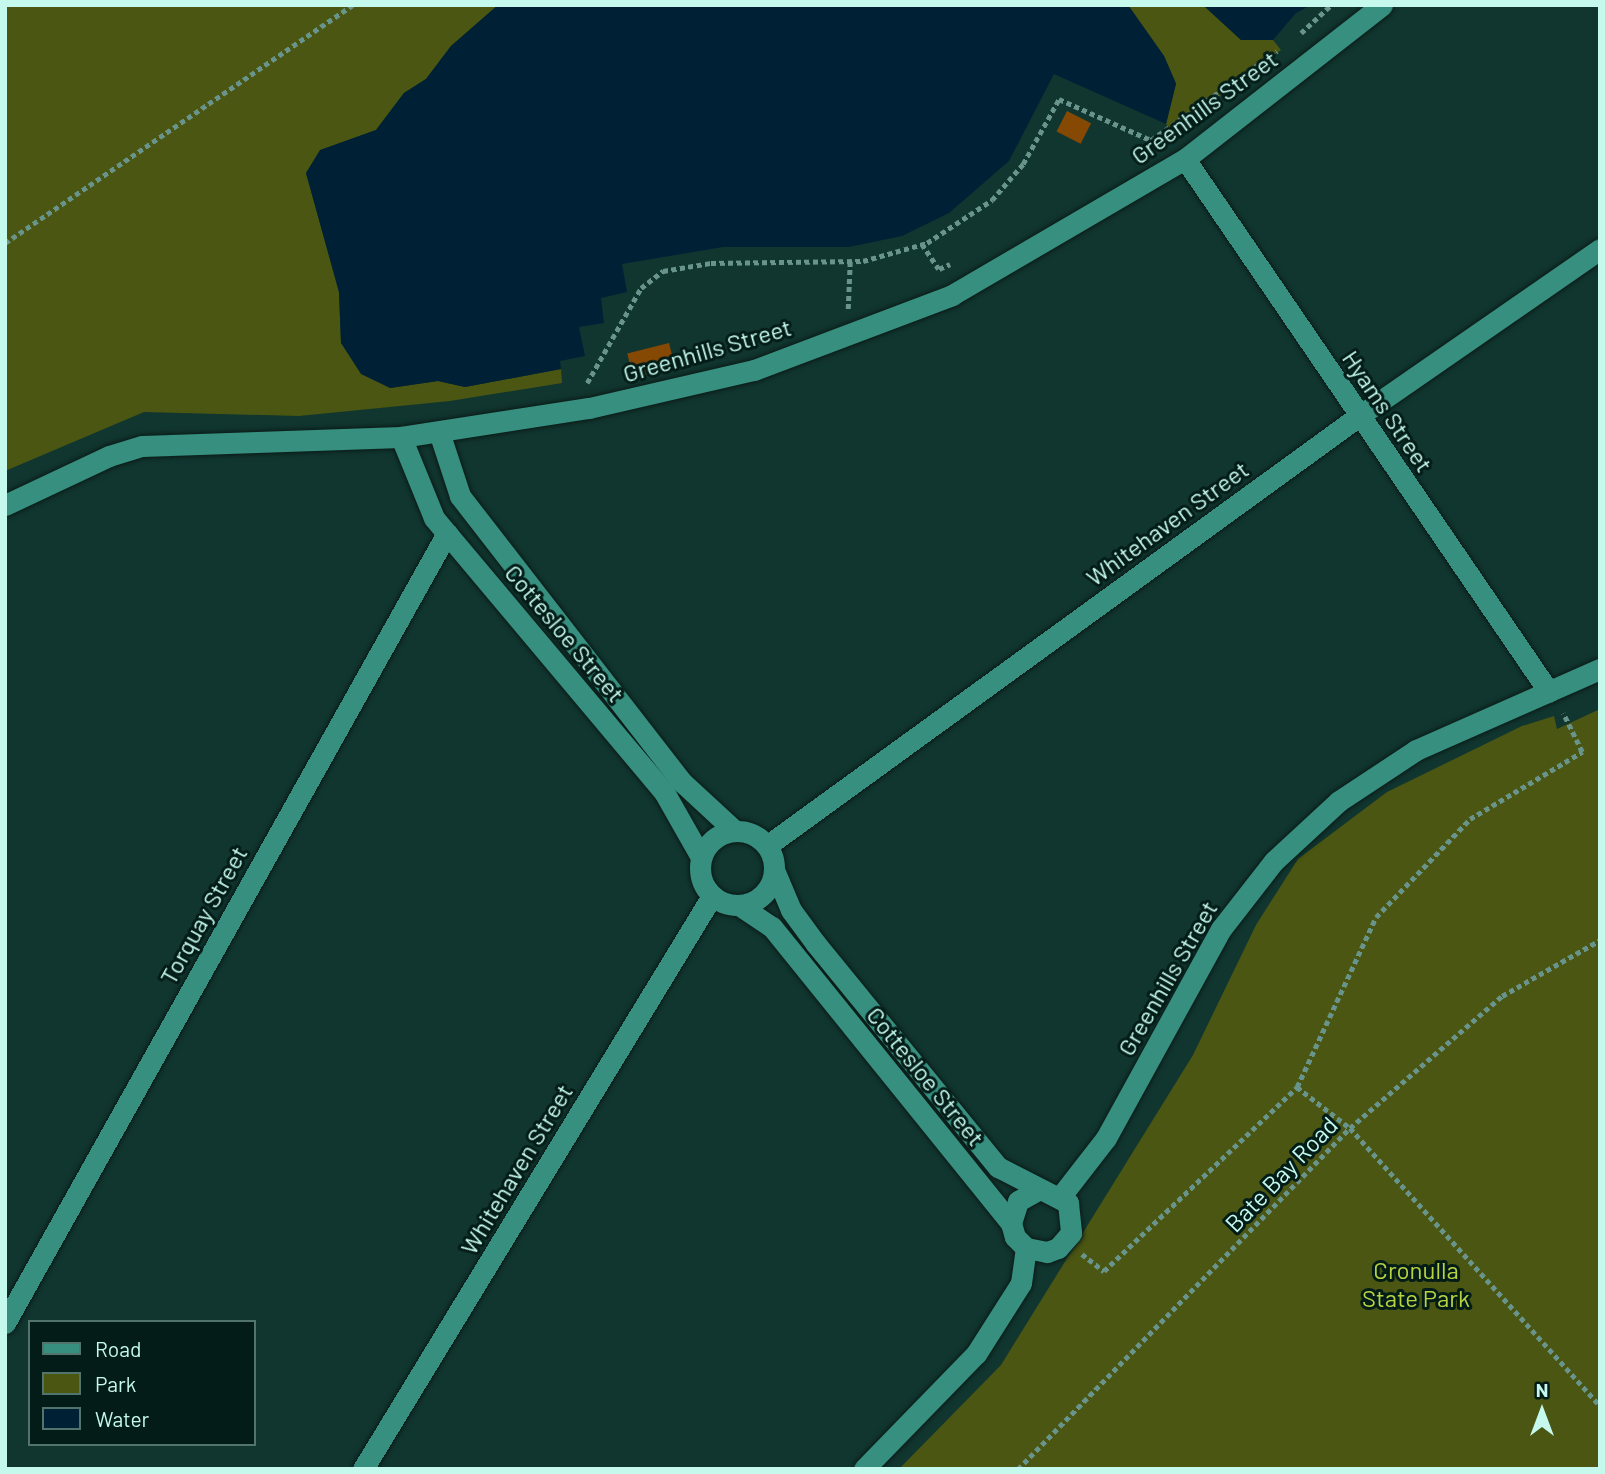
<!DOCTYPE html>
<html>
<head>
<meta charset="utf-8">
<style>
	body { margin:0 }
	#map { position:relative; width:1605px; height:1474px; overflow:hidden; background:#113630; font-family:Barlow,sans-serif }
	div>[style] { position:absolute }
	.green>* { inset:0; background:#4a5612 }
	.water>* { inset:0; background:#002035 }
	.building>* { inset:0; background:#864903; transform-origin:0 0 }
	.path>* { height:4.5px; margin-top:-2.25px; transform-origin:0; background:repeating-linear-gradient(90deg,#68948b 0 5px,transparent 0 8.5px) }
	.roads { filter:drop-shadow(0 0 2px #0b1b17) drop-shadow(0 0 2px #0b1b17) }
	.minor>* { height:21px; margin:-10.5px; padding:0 10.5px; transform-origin:10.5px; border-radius:10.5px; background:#368f7f }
	.minor>.ring { margin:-10.5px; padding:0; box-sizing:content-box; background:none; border:21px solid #368f7f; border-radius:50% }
	span { translate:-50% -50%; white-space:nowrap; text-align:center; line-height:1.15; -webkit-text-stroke:6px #031c18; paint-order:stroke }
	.street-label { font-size:24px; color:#c5f9ed }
	.park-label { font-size:24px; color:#b9d340 }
	.frame { position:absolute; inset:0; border:7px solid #c5f9ed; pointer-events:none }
	.legend { position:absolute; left:28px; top:1320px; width:228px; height:126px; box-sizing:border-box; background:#031c18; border:2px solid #51746d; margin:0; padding:9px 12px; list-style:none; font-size:21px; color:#c5f9ed }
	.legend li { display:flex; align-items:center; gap:14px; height:35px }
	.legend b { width:35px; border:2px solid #51746d }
	.north { position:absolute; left:1507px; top:1376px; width:70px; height:70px; -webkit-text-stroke:5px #031c18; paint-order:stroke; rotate:0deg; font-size:19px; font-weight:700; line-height:28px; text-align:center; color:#c5f9ed }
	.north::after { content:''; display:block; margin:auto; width:24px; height:32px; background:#c5f9ed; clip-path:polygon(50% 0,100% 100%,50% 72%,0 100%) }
</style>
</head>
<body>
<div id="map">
	<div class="green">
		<div style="clip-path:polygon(5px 5px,498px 5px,451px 46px,426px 79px,404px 93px,376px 130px,321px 150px,306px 173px,339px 292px,341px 343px,390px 388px,438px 381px,465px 387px,561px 369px,562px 383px,450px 401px,299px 416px,144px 412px,5px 471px)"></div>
		<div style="clip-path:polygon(1128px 5px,1203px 5px,1241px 40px,1273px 40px,1281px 50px,1173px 132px,1166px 124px,1176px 83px,1164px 56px)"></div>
		<div style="clip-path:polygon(1600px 709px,1600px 1469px,899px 1469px,1001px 1365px,1193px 1055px,1256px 925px,1298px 859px,1387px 792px,1522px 726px,1554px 716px,1557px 729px)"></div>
	</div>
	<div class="water">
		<div style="clip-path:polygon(498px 5px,1128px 5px,1164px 56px,1176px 84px,1166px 124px,1054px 74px,1009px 161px,949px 213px,902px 236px,849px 247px,723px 247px,622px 264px,627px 292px,601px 298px,604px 323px,579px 327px,585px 356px,560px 361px,561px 369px,465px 387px,438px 381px,390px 388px,361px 374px,341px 343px,339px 292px,306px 173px,320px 150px,376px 130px,404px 93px,426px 79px,451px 46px)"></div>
		<div style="clip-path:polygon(1203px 5px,1311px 5px,1296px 13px,1273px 40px,1241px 40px)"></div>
	</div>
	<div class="building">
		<div style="left:1067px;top:111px;width:27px;height:23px;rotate:27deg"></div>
		<div style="left:669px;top:343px;width:25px;height:43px;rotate:76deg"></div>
	</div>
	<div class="path">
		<div style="left:1301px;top:33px;width:41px;rotate:-43deg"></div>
		<div style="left:1151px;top:140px;width:154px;rotate:-35.2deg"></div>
		<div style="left:5px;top:243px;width:421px;rotate:-34.4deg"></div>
		<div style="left:922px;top:244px;width:30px;rotate:56deg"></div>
		<div style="left:939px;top:269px;width:12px;rotate:-24deg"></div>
		<div style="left:848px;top:309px;width:48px;rotate:-87.6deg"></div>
		<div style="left:587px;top:383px;width:109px;rotate:-60.4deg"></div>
		<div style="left:641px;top:288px;width:28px;rotate:-38deg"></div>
		<div style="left:663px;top:271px;width:49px;rotate:-9.5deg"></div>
		<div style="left:711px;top:263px;width:152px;rotate:-0.8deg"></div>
		<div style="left:863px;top:261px;width:66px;rotate:-15.7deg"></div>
		<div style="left:927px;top:243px;width:78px;rotate:-33.5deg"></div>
		<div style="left:992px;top:200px;width:48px;rotate:-49.3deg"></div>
		<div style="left:1023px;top:164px;width:74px;rotate:-61deg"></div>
		<div style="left:1059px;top:99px;width:113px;rotate:24.1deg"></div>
		<div style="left:1297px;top:1087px;width:67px;rotate:37.7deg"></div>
		<div style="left:1350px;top:1128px;width:374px;rotate:48deg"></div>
		<div style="left:1082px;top:1254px;width:28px;rotate:38deg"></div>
		<div style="left:1104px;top:1271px;width:267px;rotate:-43.6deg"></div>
		<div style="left:1297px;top:1087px;width:187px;rotate:-65.1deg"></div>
		<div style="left:1376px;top:917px;width:136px;rotate:-46.2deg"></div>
		<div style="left:1470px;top:819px;width:131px;rotate:-30.9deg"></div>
		<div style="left:1582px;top:752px;width:43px;rotate:-116deg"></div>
		<div style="left:1018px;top:1469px;width:476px;rotate:-45.8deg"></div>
		<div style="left:1350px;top:1128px;width:201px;rotate:-41deg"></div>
		<div style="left:1502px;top:996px;width:113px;rotate:-29.7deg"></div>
	</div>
	<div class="roads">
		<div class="minor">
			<div style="left:1185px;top:159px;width:645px;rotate:55.67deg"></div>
			<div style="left:439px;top:432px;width:67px;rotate:71.8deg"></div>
			<div style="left:460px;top:496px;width:363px;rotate:52.2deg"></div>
			<div style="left:683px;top:783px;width:69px;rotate:42.7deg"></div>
			<div style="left:401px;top:437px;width:87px;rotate:67.8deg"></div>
			<div style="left:434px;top:518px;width:358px;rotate:50deg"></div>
			<div style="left:664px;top:792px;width:75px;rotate:60.4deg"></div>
			<div style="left:5px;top:505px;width:115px;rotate:-25.2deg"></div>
			<div style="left:109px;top:456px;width:34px;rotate:-17deg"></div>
			<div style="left:142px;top:446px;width:259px;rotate:-2deg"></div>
			<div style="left:401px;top:437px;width:190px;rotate:-8.8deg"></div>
			<div style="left:589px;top:408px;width:169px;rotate:-13deg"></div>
			<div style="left:754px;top:370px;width:212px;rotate:-20.7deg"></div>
			<div style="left:952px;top:295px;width:270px;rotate:-30.3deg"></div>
			<div style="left:1185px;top:159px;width:250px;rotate:-38deg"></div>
			<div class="ring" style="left:700px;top:831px;width:53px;height:53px"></div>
			<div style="left:768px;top:845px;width:730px;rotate:-35.98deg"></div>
			<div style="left:1359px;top:416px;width:293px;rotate:-34.7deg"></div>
			<div style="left:775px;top:872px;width:41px;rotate:67.2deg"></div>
			<div style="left:791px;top:910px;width:42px;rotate:53.7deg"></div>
			<div style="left:816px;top:944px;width:288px;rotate:50.8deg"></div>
			<div style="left:998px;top:1167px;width:79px;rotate:27.2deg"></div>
			<div style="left:1068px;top:1203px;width:30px;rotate:84deg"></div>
			<div style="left:1071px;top:1233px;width:20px;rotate:131deg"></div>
			<div style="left:1058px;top:1248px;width:12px;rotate:160deg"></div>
			<div style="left:1047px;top:1252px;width:21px;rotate:-169deg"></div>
			<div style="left:1026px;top:1248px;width:16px;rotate:-135deg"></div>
			<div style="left:1015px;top:1237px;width:15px;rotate:-106deg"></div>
			<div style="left:1011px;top:1223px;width:23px;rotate:-72deg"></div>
			<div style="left:1018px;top:1201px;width:23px;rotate:-29deg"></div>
			<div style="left:739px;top:905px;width:40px;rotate:34deg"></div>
			<div style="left:772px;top:927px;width:380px;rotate:51.1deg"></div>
			<div style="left:1061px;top:1196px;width:73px;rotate:-52.2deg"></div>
			<div style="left:1106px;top:1138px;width:239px;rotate:-61.2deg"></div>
			<div style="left:1221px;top:929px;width:86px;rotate:-52.1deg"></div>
			<div style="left:1274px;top:861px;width:88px;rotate:-42.7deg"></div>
			<div style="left:1339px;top:801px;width:92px;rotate:-33.5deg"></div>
			<div style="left:1416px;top:750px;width:201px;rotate:-23.8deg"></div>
			<div style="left:5px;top:1323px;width:905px;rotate:-60.77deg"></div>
			<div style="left:363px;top:1469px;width:671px;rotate:-58.66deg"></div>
			<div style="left:864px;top:1469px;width:161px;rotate:-45.8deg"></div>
			<div style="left:976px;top:1354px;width:84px;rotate:-57.6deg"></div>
			<div style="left:1021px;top:1283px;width:35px;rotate:-82deg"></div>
		</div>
	</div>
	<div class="street-label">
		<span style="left:1204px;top:107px;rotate:-36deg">Greenhills Street</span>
		<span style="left:707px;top:350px;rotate:-16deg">Greenhills Street</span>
		<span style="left:1388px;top:411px;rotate:56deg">Hyams Street</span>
		<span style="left:1167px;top:523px;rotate:-36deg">Whitehaven Street</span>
		<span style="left:565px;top:633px;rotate:50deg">Cottesloe Street</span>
		<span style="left:203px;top:915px;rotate:-61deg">Torquay Street</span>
		<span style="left:1167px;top:978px;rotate:-60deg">Greenhills Street</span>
		<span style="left:926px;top:1076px;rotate:51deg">Cottesloe Street</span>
		<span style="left:516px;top:1169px;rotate:-59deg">Whitehaven Street</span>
		<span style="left:1281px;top:1174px;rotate:-46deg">Bate Bay Road</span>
	</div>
	<div class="park-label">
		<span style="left:1416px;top:1284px">Cronulla<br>State Park</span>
	</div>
	<div class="frame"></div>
	<ul class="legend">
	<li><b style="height:9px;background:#368f7f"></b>Road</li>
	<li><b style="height:19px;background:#4a5612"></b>Park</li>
	<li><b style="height:19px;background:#002035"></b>Water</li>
	</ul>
	<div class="north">N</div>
</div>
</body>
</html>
